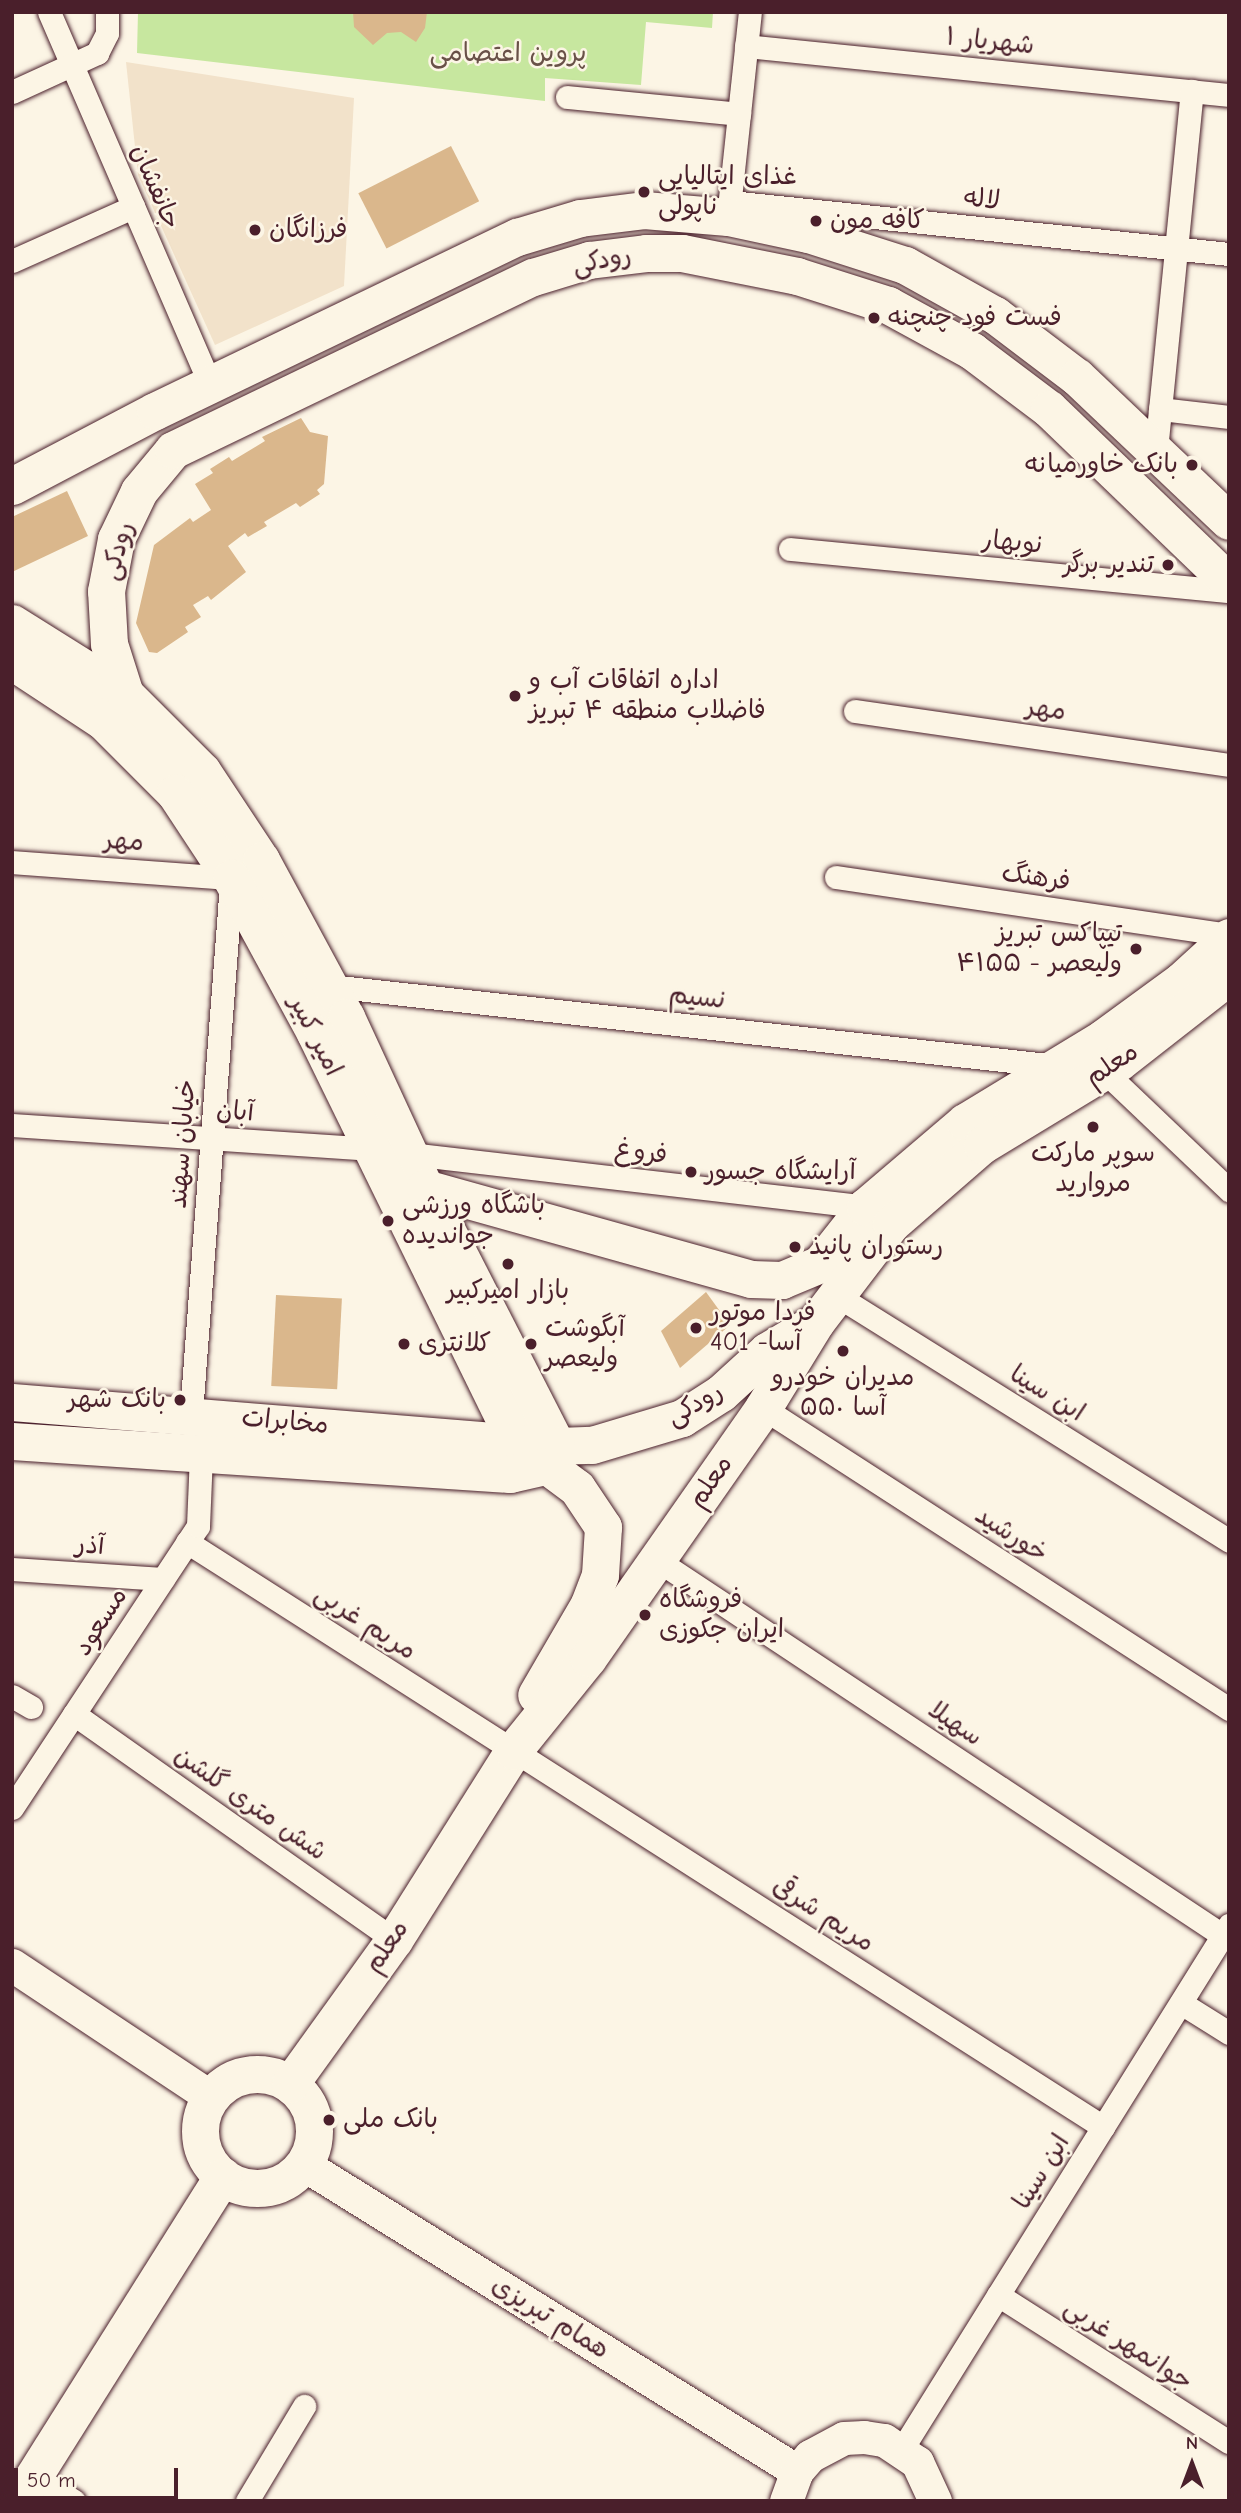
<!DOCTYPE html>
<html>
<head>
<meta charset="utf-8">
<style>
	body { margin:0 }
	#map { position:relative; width:1241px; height:2513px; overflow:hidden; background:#fcf5e5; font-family:"Comic Neue","Playpen Sans Arabic",sans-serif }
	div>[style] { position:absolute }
	.built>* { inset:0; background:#f2e2ca }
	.green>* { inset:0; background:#c7e79f }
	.building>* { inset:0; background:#dab78c; transform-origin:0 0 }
	.roads { filter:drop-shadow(0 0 2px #4a1f2b) drop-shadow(0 0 2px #4a1f2b) }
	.street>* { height:23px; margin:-11.5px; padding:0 11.5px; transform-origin:11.5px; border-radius:11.5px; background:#fcf5e5 }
	.secondary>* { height:33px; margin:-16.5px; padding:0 16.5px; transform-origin:16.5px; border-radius:16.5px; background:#fcf5e5 }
	.primary>* { height:37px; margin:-18.5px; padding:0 18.5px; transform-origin:18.5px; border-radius:18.5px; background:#fcf5e5 }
	.primary>.ring { margin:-18.5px; padding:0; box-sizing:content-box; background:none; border:37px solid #fcf5e5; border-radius:50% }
	.dots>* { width:19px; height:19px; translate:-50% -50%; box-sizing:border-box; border:4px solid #fcf5e5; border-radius:50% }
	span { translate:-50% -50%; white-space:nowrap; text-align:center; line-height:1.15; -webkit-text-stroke:5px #fcf5e5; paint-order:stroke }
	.street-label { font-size:26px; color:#4a1f2b }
	.park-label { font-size:26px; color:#695148 }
	.poi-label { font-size:26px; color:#4a1f2b }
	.left { translate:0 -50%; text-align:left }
	.right { translate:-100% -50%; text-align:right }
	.frame { position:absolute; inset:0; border:14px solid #4a1f2b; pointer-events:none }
	.north { position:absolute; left:1157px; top:2429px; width:70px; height:70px; -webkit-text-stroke:5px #fcf5e5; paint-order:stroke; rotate:0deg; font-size:19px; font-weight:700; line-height:28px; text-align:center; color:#4a1f2b }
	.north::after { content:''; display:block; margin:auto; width:24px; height:32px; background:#4a1f2b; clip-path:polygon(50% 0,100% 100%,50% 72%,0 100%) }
	.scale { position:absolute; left:14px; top:2468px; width:164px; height:32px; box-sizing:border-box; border:4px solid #4a1f2b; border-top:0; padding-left:9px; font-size:21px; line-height:24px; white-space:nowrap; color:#4a1f2b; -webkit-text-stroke:5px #fcf5e5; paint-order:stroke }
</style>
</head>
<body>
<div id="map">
	<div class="built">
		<div style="clip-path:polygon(126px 62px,354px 98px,344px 286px,215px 345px,138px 175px)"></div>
	</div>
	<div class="green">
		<div style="clip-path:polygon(138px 12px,713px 12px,712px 28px,646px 22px,641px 85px,545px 78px,545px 101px,137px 53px)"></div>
	</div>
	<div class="building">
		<div style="clip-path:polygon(353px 12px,427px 12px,425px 28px,416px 42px,401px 32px,387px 33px,373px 45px,354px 27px)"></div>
		<div style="left:451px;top:146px;width:62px;height:104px;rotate:63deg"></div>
		<div style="clip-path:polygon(301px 418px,310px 432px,328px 436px,324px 484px,317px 490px,320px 494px,300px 507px,296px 503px,264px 522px,267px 526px,248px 537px,245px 533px,228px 546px,246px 572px,211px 600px,208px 596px,193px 605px,201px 617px,185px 627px,188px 632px,157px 653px,149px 652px,136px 623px,154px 545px,190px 518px,193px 522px,211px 510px,195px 484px,213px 473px,210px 469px,229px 457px,232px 461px,265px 441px,262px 437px)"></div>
		<div style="clip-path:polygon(67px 491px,88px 536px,12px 572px,12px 517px)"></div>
		<div style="clip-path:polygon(706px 1292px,730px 1325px,680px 1368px,661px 1331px)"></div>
		<div style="left:276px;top:1295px;width:66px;height:91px;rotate:3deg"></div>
	</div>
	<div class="roads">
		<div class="street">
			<div style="left:49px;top:12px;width:405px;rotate:66.6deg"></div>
			<div style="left:746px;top:46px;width:485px;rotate:5.8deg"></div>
			<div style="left:12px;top:92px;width:94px;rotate:-24.6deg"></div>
			<div style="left:97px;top:53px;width:22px;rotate:-63deg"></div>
			<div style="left:107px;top:33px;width:21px;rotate:-90deg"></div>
			<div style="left:567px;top:97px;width:173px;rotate:5.6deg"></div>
			<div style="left:730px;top:202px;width:502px;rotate:5.95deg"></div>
			<div style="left:728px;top:217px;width:206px;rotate:-83.9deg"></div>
			<div style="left:12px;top:261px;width:133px;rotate:-24.1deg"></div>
			<div style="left:1160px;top:409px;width:69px;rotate:6.6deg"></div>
			<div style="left:1156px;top:450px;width:361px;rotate:-84.3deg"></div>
			<div style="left:790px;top:549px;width:441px;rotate:5.5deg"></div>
			<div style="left:855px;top:711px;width:378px;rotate:8.2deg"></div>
			<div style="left:12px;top:862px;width:220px;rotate:4.2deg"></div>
			<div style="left:836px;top:877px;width:397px;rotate:8.4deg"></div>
			<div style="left:330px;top:986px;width:731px;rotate:6.28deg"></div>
			<div style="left:1104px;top:1071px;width:173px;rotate:43.6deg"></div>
			<div style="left:12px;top:1125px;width:358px;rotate:3.8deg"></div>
			<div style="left:410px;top:1154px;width:458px;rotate:6.6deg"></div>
			<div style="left:836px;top:1295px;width:464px;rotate:32deg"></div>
			<div style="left:763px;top:1408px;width:555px;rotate:32.86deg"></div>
			<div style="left:191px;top:1413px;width:532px;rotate:-85.68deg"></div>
			<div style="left:187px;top:1542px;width:1087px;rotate:32.56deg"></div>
			<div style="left:657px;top:1560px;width:678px;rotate:33.57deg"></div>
			<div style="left:12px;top:1569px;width:151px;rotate:3.8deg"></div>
			<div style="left:12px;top:1696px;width:22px;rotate:30deg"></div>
			<div style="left:74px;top:1714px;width:392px;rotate:35.2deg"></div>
			<div style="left:12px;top:1808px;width:338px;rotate:-56.6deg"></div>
			<div style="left:198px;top:1526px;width:72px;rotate:-87.6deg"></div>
			<div style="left:1181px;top:2003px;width:57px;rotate:32deg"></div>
			<div style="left:998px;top:2295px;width:274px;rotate:32.5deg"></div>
			<div style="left:902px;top:2449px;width:618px;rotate:-58.03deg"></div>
			<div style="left:34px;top:2476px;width:47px;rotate:32deg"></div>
			<div style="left:247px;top:2501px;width:111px;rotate:-59deg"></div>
		</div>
		<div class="secondary">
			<div style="left:12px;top:1965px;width:239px;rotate:33.6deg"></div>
			<div style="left:303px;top:2164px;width:582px;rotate:31.86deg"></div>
			<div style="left:786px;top:2501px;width:32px;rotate:-70deg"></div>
			<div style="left:797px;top:2471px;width:20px;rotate:-49deg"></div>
			<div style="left:810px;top:2456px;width:38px;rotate:-28deg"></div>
			<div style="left:844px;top:2438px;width:20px;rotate:-3deg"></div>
			<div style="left:864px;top:2437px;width:20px;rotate:9deg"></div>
			<div style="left:884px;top:2440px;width:40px;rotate:34deg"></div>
			<div style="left:917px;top:2462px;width:43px;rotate:65.2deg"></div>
		</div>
		<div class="primary">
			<div style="left:12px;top:486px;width:161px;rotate:-27.7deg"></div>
			<div style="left:155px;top:411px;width:402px;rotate:-25.7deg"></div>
			<div style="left:517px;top:237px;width:66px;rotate:-16.8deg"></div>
			<div style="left:580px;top:218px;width:64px;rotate:-7.1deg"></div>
			<div style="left:644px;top:210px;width:84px;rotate:4.8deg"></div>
			<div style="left:728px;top:217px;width:82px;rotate:12deg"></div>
			<div style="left:808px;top:234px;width:102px;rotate:17.7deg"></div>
			<div style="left:905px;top:265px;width:103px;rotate:29.1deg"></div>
			<div style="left:995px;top:315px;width:103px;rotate:37.1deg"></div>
			<div style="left:1077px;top:377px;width:209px;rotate:43.5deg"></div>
			<div style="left:12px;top:623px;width:133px;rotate:32.1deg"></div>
			<div style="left:125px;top:694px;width:109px;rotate:45deg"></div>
			<div style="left:202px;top:771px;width:107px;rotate:56.5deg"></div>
			<div style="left:261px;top:860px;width:179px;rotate:61.6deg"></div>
			<div style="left:346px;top:1017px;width:188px;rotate:65.2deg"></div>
			<div style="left:425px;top:1188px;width:290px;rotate:62.9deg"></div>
			<div style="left:12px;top:661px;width:109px;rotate:33.4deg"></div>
			<div style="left:103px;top:721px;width:102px;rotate:45deg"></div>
			<div style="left:175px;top:793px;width:102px;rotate:56.6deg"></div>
			<div style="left:231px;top:878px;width:176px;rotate:61.5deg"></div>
			<div style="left:315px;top:1033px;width:455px;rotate:63.9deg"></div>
			<div style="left:515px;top:1442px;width:77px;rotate:36.6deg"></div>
			<div style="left:577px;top:1488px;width:47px;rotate:56.3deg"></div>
			<div style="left:603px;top:1527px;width:48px;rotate:93.6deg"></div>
			<div style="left:600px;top:1575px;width:31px;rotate:111deg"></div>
			<div style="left:589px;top:1604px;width:105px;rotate:120.2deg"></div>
			<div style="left:125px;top:694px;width:52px;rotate:-107.7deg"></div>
			<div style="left:109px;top:644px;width:53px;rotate:-93.2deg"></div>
			<div style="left:106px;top:591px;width:53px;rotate:-79.1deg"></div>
			<div style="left:116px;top:539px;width:53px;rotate:-64.4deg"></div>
			<div style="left:139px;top:491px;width:53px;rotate:-50.3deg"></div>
			<div style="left:173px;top:450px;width:399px;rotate:-25.7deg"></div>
			<div style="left:533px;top:277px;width:59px;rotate:-16.9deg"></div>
			<div style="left:589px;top:260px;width:57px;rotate:-7deg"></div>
			<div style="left:646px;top:253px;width:36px"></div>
			<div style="left:682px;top:253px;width:117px;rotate:11.3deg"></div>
			<div style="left:797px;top:276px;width:96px;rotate:17.7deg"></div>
			<div style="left:888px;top:305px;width:96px;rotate:28.7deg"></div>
			<div style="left:972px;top:351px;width:96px;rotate:37deg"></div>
			<div style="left:1049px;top:409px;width:250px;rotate:43.9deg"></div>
			<div style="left:425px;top:1188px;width:338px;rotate:15.6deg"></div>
			<div style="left:751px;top:1279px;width:31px;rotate:2deg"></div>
			<div style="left:782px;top:1280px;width:41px;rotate:-22.8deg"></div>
			<div style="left:820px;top:1264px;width:73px;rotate:-51.7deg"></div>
			<div style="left:865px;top:1207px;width:131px;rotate:-40.4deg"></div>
			<div style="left:965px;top:1122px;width:162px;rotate:-31.3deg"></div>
			<div style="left:1103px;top:1038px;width:97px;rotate:-36.2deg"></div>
			<div style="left:1181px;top:981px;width:65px;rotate:-42.5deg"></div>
			<div style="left:12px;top:1402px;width:547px;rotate:4.62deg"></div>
			<div style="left:557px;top:1446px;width:35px;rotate:-2deg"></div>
			<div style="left:592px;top:1445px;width:94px;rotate:-16.7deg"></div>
			<div style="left:682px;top:1418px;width:46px;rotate:-32.7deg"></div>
			<div style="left:721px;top:1393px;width:62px;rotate:-42.4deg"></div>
			<div style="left:767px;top:1351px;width:51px;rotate:-30.6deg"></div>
			<div style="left:12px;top:1441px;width:499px;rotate:3.8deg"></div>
			<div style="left:510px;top:1474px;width:35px;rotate:-13deg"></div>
			<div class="ring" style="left:200px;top:2074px;width:77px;height:77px"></div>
			<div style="left:290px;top:2084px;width:178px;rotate:-54.2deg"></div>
			<div style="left:394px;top:1940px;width:223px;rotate:-57.8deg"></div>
			<div style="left:513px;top:1751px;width:119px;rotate:-51.1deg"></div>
			<div style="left:588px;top:1658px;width:305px;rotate:-55deg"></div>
			<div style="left:763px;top:1408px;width:101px;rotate:-58.4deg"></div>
			<div style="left:816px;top:1322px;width:123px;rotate:-52.6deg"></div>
			<div style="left:891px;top:1224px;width:121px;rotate:-41deg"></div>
			<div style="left:982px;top:1145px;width:160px;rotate:-31.2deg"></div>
			<div style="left:1119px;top:1062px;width:140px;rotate:-38deg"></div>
			<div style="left:18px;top:2501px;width:384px;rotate:-57.8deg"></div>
		</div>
	</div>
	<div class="dots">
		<div style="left:644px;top:192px;background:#4a1f2b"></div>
		<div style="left:816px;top:221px;background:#4a1f2b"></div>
		<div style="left:255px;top:230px;background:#4a1f2b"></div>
		<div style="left:874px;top:318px;background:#4a1f2b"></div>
		<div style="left:1192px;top:465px;background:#4a1f2b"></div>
		<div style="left:1168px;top:565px;background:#4a1f2b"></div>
		<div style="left:515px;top:696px;background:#4a1f2b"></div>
		<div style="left:1136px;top:949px;background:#4a1f2b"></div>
		<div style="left:1093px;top:1127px;background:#4a1f2b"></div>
		<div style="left:691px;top:1172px;background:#4a1f2b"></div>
		<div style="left:388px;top:1221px;background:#4a1f2b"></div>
		<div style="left:795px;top:1247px;background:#4a1f2b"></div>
		<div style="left:508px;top:1264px;background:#4a1f2b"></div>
		<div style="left:696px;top:1328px;background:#4a1f2b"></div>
		<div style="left:404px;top:1344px;background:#4a1f2b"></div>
		<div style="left:531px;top:1344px;background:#4a1f2b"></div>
		<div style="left:843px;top:1351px;background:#4a1f2b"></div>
		<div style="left:180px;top:1400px;background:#4a1f2b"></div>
		<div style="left:645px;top:1615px;background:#4a1f2b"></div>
		<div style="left:329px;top:2120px;background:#4a1f2b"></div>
	</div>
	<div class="street-label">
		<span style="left:990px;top:42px;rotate:6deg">شهریار ۱</span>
		<span style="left:155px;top:187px;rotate:67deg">جانفشان</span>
		<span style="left:982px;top:200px;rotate:6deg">لاله</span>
		<span style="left:602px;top:261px;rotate:-11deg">رودکى</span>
		<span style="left:1012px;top:543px;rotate:5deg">نوبهار</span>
		<span style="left:118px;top:551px;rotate:-74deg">رودکى</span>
		<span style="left:1046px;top:710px;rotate:8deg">مهر</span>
		<span style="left:124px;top:842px;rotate:4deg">مهر</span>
		<span style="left:1036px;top:878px;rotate:8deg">فرهنگ</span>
		<span style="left:697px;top:998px;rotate:6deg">نسیم</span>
		<span style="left:315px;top:1036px;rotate:63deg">امیر کبیر</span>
		<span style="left:1112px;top:1065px;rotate:-33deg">معلم</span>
		<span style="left:235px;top:1112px;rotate:4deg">آبان</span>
		<span style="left:183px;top:1144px;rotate:-86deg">خیابان سهند</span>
		<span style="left:641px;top:1153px;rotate:7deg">فروغ</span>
		<span style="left:1047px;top:1394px;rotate:32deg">ابن سینا</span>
		<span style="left:695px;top:1405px;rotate:-30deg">رودکی</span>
		<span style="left:285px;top:1422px;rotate:5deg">مخابرات</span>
		<span style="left:711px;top:1482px;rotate:-55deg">معلم</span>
		<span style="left:1011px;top:1535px;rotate:33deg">خورشید</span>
		<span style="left:90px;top:1546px;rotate:4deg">آذر</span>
		<span style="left:101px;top:1622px;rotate:-57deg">مسعود</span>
		<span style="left:365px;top:1623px;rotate:33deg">مریم غربی</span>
		<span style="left:955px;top:1724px;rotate:34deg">سهیلا</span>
		<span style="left:250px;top:1804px;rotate:35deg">شش متری گلشن</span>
		<span style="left:823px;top:1915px;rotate:33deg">مریم شرقی</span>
		<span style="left:387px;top:1947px;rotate:-56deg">معلم</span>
		<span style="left:1042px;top:2172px;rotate:-58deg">ابن سینا</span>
		<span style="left:550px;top:2318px;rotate:32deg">همام تبریزی</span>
		<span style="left:1128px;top:2345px;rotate:33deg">جوانمهر غربی</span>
	</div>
	<div class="park-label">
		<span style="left:508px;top:54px">پروین اعتصامى</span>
	</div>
	<div class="poi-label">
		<span class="left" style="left:658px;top:192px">غذای ایتالیایی<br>ناپولی</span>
		<span class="left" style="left:830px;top:221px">کافه مون</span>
		<span class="left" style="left:269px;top:230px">فرزانگان</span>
		<span class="left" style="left:888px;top:318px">فست فود چنچنه</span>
		<span class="right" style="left:1178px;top:465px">بانک خاورمیانه</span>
		<span class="right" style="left:1154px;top:565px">تندیر برگر</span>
		<span class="left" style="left:529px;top:696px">اداره اتفاقات آب و<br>فاضلاب منطقه ۴ تبریز</span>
		<span class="right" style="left:1122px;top:949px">تیپاکس تبریز<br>ولیعصر - ۴۱۵۵</span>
		<span style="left:1093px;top:1169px">سوپر مارکت<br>مروارید</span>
		<span class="left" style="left:705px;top:1172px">آرایشگاه جسور</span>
		<span class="left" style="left:402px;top:1221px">باشگاه ورزشی<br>جواندیده</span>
		<span class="left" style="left:809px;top:1247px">رستوران پانیذ</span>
		<span style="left:508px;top:1291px">بازار امیرکبیر</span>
		<span class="left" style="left:710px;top:1328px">فردا موتور<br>401 -آسا</span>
		<span class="left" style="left:545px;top:1344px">آبگوشت<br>ولیعصر</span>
		<span class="left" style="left:418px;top:1344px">کلانتری</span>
		<span style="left:843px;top:1393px">مدیران خودرو<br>۵۵۰ آسا</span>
		<span class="right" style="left:166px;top:1400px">بانک شهر</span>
		<span class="left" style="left:659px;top:1615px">فروشگاه<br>ایران جکوزی</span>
		<span class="left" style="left:343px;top:2120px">بانک ملی</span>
	</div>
	<div class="frame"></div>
	<div class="north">N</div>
	<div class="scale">50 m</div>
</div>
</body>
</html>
